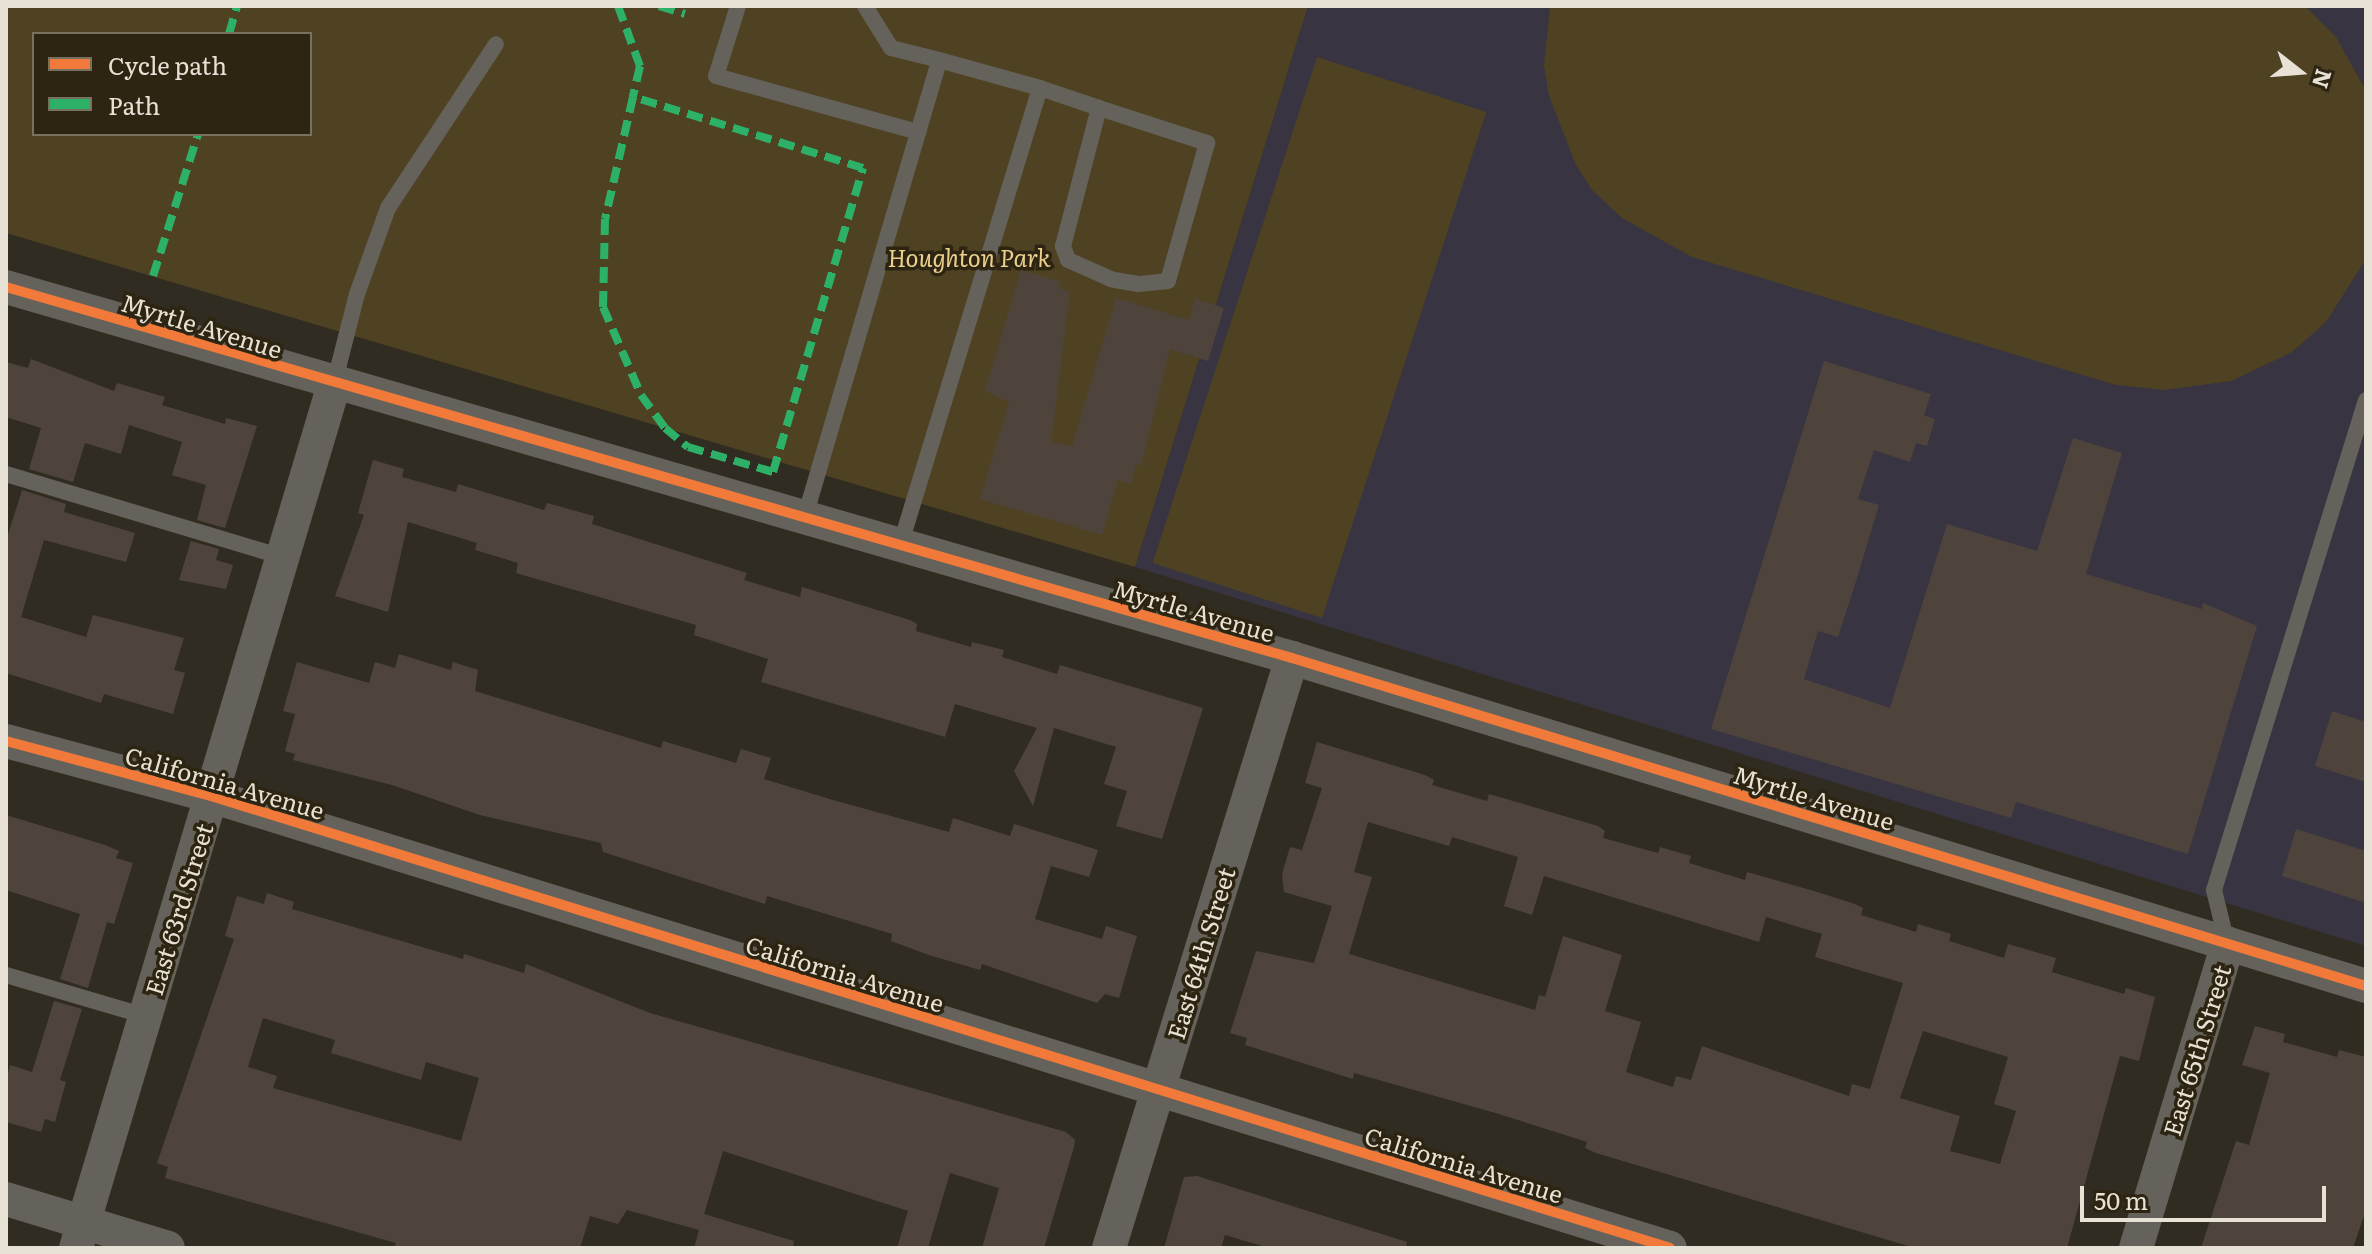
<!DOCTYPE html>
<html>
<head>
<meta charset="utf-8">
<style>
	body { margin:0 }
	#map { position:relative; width:2372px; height:1254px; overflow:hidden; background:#312c21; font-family:Literata,serif }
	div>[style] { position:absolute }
	.education>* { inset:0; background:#383441 }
	.green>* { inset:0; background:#4f4223; transform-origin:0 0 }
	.building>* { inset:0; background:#4e443c }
	.service>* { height:16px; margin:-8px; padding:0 8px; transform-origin:8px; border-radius:8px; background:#64625b }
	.minor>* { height:34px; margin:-17px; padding:0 17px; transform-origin:17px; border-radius:17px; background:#64625b }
	.quiet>* { height:8px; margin-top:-4px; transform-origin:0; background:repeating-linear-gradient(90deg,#2db169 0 16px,transparent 0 24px) }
	.cycleway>* { height:10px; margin:-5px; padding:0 5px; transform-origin:5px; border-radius:5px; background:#f17a3a }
	span { translate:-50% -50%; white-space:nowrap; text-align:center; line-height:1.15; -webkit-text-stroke:7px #2d2512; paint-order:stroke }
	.park-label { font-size:24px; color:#eacf8d; font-style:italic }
	.street-label { font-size:24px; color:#e7e2d5 }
	.frame { position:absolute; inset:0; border:8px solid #e7e2d5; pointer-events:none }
	.legend { position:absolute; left:32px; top:32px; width:280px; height:104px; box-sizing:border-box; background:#2d2512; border:2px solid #777160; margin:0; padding:10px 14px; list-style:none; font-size:24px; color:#e7e2d5 }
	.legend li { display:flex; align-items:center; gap:16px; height:40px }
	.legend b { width:40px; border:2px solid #777160 }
	.north { position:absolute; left:2260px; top:32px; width:80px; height:80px; -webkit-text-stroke:6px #2d2512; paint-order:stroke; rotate:107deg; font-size:22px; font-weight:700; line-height:32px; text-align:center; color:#e7e2d5 }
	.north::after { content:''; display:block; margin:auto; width:28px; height:36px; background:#e7e2d5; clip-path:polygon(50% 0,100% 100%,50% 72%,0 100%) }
	.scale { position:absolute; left:2080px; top:1186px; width:246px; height:36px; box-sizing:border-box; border:4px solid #e7e2d5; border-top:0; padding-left:10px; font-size:24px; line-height:28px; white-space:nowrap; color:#e7e2d5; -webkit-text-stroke:6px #2d2512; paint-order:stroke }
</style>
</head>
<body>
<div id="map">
	<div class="education">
		<div style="clip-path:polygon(1308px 6px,2366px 6px,2366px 946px,1135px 567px)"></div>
	</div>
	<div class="green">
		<div style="clip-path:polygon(evenodd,6px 6px,1308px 6px,1135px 567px,6px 233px,6px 6px,34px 34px,310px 34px,310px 134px,34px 134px,34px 34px)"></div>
		<div style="clip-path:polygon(1550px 6px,2305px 6px,2336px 37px,2366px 91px,2366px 259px,2326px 322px,2292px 352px,2231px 381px,2164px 390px,2116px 385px,1692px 257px,1622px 218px,1592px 190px,1576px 165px,1549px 96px,1544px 66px)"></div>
		<div style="left:1317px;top:57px;width:178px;height:532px;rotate:18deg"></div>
	</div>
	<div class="building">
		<div style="clip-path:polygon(1021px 270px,1061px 282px,1059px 288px,1070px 292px,1051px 442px,1072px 446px,1116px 298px,1189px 320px,1195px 299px,1224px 308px,1208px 361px,1170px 349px,1141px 466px,1136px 464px,1131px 484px,1118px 480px,1102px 535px,980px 499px,1009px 402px,985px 391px)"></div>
		<div style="clip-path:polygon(31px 359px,114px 391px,117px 383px,165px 397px,162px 405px,225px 424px,226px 418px,257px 426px,225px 528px,197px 520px,206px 485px,172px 475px,182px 442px,129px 425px,121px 454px,85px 443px,73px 482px,29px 469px,41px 428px,6px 417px,6px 362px,28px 368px)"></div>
		<div style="clip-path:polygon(1824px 361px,1931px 394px,1924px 415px,1935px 419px,1927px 446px,1916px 443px,1910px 462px,1874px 450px,1858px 499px,1879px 505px,1858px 575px,1838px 637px,1818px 631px,1804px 679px,1890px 708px,1947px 524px,2037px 551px,2073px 438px,2122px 453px,2086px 574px,2202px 609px,2203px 603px,2257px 626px,2188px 854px,2016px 802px,2011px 818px,1711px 729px)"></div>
		<div style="clip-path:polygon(373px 460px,404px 469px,402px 477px,456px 492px,458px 484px,544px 510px,547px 503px,594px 516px,592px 524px,747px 573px,744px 580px,800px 597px,802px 587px,910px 620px,917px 624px,916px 631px,971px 647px,972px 642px,1004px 650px,1002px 657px,1057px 674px,1060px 665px,1203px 708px,1162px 839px,1116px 826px,1127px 791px,1104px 784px,1116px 747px,1054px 728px,1033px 806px,1014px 771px,1037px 728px,955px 704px,945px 737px,761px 682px,768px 659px,694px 635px,696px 625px,516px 573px,518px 563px,475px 550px,477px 543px,408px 522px,388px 612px,335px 596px,364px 515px,358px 513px)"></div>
		<div style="clip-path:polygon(22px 490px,66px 504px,64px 512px,135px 533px,126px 562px,44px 540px,21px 617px,86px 637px,93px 615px,184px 638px,174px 670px,185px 673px,173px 714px,104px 694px,101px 703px,6px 673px,6px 541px)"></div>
		<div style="clip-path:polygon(191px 541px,219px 549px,216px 560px,233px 565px,226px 589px,179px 580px)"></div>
		<div style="clip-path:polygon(399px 654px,451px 670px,453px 662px,478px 670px,475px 691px,661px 748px,663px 741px,736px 763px,741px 749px,771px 758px,764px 779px,833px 800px,949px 832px,953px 818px,1010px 836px,1014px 824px,1098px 850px,1089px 877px,1051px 866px,1035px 919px,1102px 939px,1106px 926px,1137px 936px,1119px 998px,1105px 994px,1097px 1003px,982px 964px,980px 970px,929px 955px,891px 941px,892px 934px,767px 896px,765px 904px,603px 852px,601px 843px,480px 815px,392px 785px,293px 760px,295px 754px,285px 751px,295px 714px,283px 711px,297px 662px,369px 683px,375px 662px,395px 668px)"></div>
		<div style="clip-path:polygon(2332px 711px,2366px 722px,2366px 782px,2315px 766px)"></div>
		<div style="clip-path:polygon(evenodd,1317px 742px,1425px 775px,1434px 780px,1432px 785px,1487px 801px,1489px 794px,1598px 826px,1605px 831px,1603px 838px,1658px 853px,1660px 847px,1691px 856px,1689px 863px,1745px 880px,1747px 872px,1814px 891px,1855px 904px,1863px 908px,1861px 915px,1916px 932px,1918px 924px,1951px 934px,1949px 941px,2004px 958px,2008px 944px,2056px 958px,2052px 972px,2124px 994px,2126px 988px,2155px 997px,2139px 1061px,2120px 1056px,2067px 1248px,1915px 1248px,1596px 1153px,1585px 1148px,1587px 1142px,1499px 1114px,1354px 1073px,1353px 1079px,1245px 1045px,1247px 1038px,1230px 1033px,1256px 951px,1314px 963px,1332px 906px,1284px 892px,1282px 874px,1290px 847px,1302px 850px,1322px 788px,1305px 783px,1317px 742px,1368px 822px,1449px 846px,1452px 837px,1518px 857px,1504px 906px,1532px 915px,1544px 876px,1759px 942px,1766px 917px,1822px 934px,1815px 957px,1903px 983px,1870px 1089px,1852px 1084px,1849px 1096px,1702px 1046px,1691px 1080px,1676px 1076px,1673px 1087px,1626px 1072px,1641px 1022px,1605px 1011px,1622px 955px,1563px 936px,1545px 997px,1539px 995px,1535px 1010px,1349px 954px,1372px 877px,1354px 872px,1368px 822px,1317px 742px,1923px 1031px,2008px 1057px,1994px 1104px,2016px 1111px,2000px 1164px,1950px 1151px,1960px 1116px,1900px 1098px,1923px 1031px)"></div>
		<div style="clip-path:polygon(6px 815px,105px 845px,119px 851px,116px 858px,133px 863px,114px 924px,107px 922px,88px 988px,60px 979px,80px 914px,6px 890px)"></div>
		<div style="clip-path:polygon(2296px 829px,2366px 851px,2366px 903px,2282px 876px)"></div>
		<div style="clip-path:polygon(evenodd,267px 893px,294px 902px,292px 909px,463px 959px,464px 954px,524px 973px,526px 964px,650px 1013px,1066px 1132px,1075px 1140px,1074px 1147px,1044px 1248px,982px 1248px,999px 1188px,950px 1173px,928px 1248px,897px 1248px,908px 1211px,723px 1151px,704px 1214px,794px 1241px,793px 1248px,694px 1248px,699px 1230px,627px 1210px,618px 1224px,590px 1216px,580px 1248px,394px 1248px,396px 1243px,165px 1178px,168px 1167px,157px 1163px,234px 939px,225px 936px,237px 896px,264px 904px,267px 893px,263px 1018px,335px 1040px,331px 1053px,421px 1080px,426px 1062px,479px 1078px,461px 1141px,273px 1088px,277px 1076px,248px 1067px,263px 1018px)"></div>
		<div style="clip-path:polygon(54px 1001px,82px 1009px,60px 1080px,66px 1082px,55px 1122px,45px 1119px,41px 1132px,6px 1122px,6px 1081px,10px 1065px,32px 1072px)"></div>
		<div style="clip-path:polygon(2255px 1026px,2285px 1034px,2283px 1042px,2337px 1057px,2339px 1050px,2366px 1057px,2366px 1210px,2353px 1248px,2201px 1248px,2236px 1141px,2249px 1145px,2270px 1073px,2242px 1065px)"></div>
		<div style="clip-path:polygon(1197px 1176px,1407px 1242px,1406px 1248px,1269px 1248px,1225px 1235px,1221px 1248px,1164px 1248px,1184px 1177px)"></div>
	</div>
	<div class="service">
		<div style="left:738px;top:6px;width:73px;rotate:107.4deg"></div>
		<div style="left:716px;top:76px;width:210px;rotate:15.5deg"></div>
		<div style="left:865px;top:6px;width:49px;rotate:58.2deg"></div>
		<div style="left:891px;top:48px;width:49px;rotate:14deg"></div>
		<div style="left:1040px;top:88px;width:62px;rotate:18.7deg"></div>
		<div style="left:1099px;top:108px;width:114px;rotate:18deg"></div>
		<div style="left:1207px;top:143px;width:143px;rotate:105.8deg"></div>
		<div style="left:1168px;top:281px;width:30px;rotate:174deg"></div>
		<div style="left:1138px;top:284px;width:27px;rotate:-170deg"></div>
		<div style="left:1111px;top:279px;width:47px;rotate:-156.2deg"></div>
		<div style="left:1068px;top:260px;width:15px;rotate:-110deg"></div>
		<div style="left:1063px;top:246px;width:143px;rotate:-75.4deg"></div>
		<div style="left:334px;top:384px;width:93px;rotate:-75.7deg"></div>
		<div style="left:357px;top:294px;width:91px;rotate:-70.2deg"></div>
		<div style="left:388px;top:208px;width:196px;rotate:-56.6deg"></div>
		<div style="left:6px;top:474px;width:289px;rotate:16.7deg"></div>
		<div style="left:804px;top:520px;width:479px;rotate:-73.6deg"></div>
		<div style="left:939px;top:60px;width:105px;rotate:15.5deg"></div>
		<div style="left:1040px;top:88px;width:480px;rotate:107deg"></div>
		<div style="left:2227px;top:943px;width:55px;rotate:-103.8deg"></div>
		<div style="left:2214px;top:890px;width:513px;rotate:-72.77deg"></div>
		<div style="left:6px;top:975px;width:145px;rotate:16.4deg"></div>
	</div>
	<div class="minor">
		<div style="left:6px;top:287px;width:1338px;rotate:16.09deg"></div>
		<div style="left:1292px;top:658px;width:1123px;rotate:16.98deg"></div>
		<div style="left:6px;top:741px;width:212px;rotate:15deg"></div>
		<div style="left:211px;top:796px;width:1527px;rotate:17.21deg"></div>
		<div style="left:6px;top:1199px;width:169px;rotate:16.8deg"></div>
		<div style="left:76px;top:1248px;width:901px;rotate:-73.36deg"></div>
		<div style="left:1109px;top:1248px;width:618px;rotate:-72.77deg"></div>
		<div style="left:2136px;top:1248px;width:318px;rotate:-73.2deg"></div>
	</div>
	<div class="quiet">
		<div style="left:618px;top:6px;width:64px;rotate:69.9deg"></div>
		<div style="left:640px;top:66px;width:32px;rotate:103deg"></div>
		<div style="left:633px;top:97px;width:125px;rotate:102.9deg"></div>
		<div style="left:605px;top:219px;width:88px;rotate:91.3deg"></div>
		<div style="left:603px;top:307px;width:96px;rotate:66.6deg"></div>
		<div style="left:641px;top:395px;width:41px;rotate:54deg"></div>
		<div style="left:665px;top:428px;width:30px;rotate:40deg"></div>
		<div style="left:688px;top:447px;width:89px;rotate:16.4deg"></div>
		<div style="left:773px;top:472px;width:317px;rotate:-73.5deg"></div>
		<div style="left:863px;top:168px;width:241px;rotate:-162.8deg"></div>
		<div style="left:659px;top:6px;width:27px;rotate:17deg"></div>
		<div style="left:229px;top:34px;width:29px;rotate:-74deg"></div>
		<div style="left:153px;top:276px;width:149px;rotate:-72.4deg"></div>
	</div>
	<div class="cycleway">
		<div style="left:6px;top:287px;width:1338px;rotate:16.09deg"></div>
		<div style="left:1292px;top:658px;width:1123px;rotate:16.98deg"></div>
		<div style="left:6px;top:741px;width:212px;rotate:15deg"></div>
		<div style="left:211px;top:796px;width:1527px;rotate:17.21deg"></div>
	</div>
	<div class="park-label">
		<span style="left:969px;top:257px">Houghton Park</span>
	</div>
	<div class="street-label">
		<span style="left:202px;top:325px;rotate:17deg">Myrtle Avenue</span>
		<span style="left:1194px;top:610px;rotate:16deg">Myrtle Avenue</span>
		<span style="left:225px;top:782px;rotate:16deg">California Avenue</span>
		<span style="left:1814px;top:797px;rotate:17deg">Myrtle Avenue</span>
		<span style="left:178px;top:909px;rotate:-73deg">East 63rd Street</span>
		<span style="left:1200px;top:953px;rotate:-73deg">East 64th Street</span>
		<span style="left:845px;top:973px;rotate:17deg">California Avenue</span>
		<span style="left:2196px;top:1050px;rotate:-73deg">East 65th Street</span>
		<span style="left:1464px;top:1164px;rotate:17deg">California Avenue</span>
	</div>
	<div class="frame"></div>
	<ul class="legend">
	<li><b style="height:10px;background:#f17a3a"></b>Cycle path</li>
	<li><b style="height:10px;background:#2db169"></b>Path</li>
	</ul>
	<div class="north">N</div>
	<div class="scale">50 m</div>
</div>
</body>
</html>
